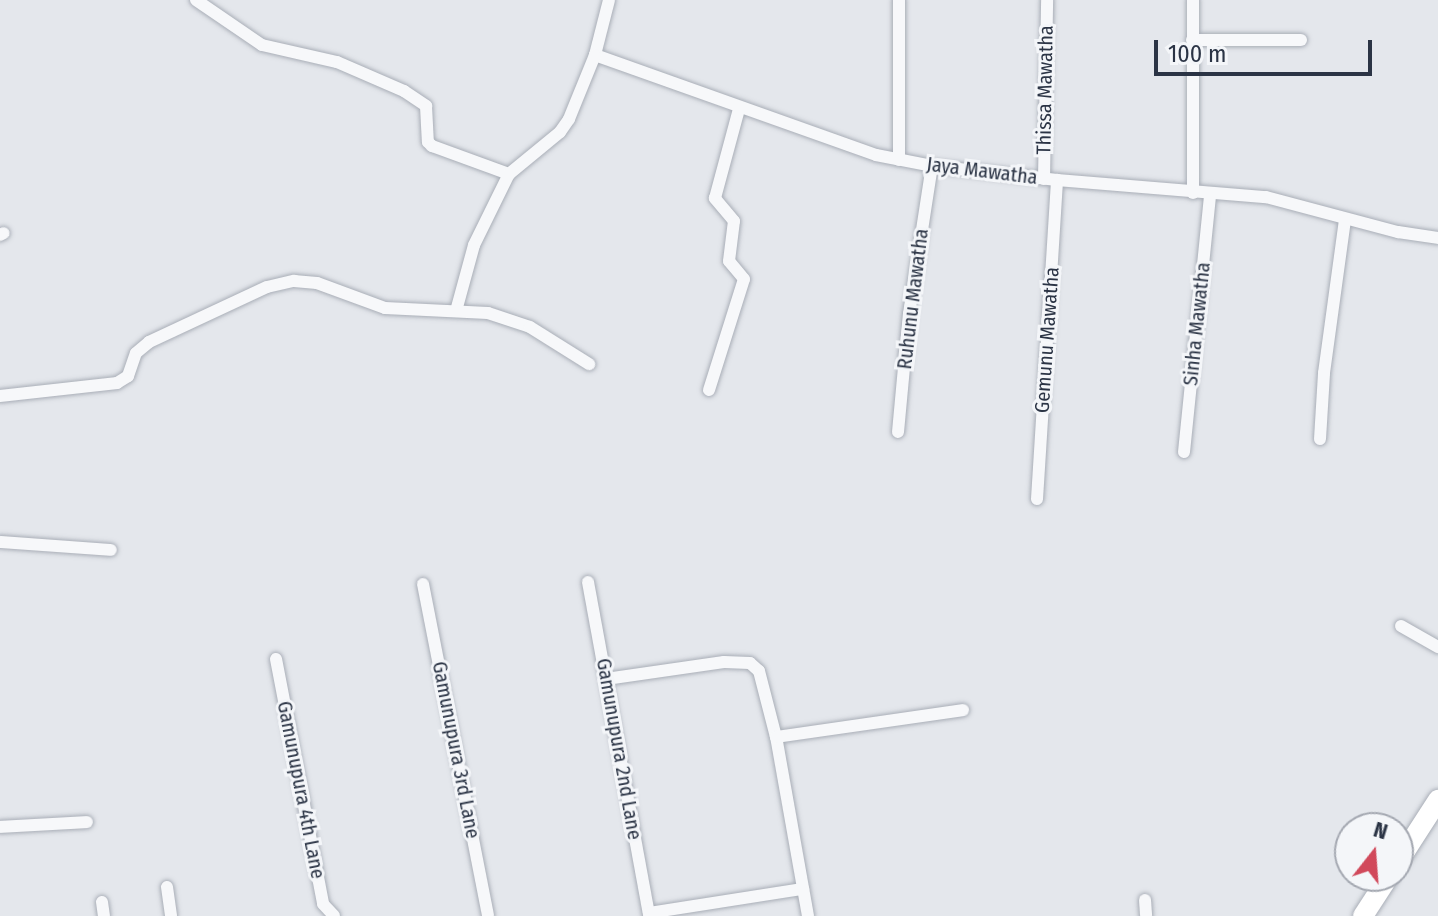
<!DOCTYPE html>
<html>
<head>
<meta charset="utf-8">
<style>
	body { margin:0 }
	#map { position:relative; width:1438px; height:916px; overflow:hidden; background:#e4e7ec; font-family:"Fira Sans Condensed",sans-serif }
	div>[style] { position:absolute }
	.roads { filter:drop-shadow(0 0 2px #a9aeb7) drop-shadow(0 0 2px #a9aeb7) }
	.minor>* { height:12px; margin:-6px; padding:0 6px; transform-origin:6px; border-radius:6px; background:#f7f8fa }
	.primary>* { height:20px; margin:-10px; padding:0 10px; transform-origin:10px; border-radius:10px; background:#fff }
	span { translate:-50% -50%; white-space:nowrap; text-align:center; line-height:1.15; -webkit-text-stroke:6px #f4f6f9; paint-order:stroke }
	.street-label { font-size:20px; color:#2b3445 }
	.north { position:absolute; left:1334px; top:812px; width:80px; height:80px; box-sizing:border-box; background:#f4f6f9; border:2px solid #a4a8b1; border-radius:50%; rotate:17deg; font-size:22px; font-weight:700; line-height:32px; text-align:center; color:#2b3445 }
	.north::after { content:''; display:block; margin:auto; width:28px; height:36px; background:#d1495b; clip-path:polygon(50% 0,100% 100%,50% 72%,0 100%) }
	.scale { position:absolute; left:1154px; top:40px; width:218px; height:36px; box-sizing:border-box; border:4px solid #2b3445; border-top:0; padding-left:10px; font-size:24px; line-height:28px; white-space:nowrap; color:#2b3445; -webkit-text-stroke:6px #f4f6f9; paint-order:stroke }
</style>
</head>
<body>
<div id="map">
	<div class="roads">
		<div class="minor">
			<div style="left:196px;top:0;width:80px;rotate:34.3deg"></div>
			<div style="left:262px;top:45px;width:77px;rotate:12.8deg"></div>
			<div style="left:337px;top:62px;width:73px;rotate:23.4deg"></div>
			<div style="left:404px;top:91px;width:27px;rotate:34deg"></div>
			<div style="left:426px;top:106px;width:36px;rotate:87deg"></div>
			<div style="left:428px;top:142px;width:6px;rotate:45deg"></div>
			<div style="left:432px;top:146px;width:82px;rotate:20deg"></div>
			<div style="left:609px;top:0;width:57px;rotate:104.3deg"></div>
			<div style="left:595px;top:55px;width:298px;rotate:19.6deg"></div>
			<div style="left:876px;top:155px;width:57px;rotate:11.1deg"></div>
			<div style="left:932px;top:166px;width:126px;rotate:6.4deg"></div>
			<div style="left:1057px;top:180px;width:210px;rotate:4.7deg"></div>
			<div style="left:1266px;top:197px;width:137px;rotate:14.9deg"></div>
			<div style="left:1398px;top:232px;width:40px;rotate:8.5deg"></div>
			<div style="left:899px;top:0;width:160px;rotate:90deg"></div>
			<div style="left:1192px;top:40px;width:109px"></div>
			<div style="left:1044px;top:179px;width:179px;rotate:-89deg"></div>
			<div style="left:1193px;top:193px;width:193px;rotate:-90deg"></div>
			<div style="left:0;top:235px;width:4px;rotate:-27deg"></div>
			<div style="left:456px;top:311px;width:68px;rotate:-74.7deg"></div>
			<div style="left:474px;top:245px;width:79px;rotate:-63.8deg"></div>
			<div style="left:509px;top:174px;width:66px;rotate:-39.5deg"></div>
			<div style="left:560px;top:132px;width:16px;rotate:-55deg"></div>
			<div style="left:569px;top:119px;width:69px;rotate:-67.9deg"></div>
			<div style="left:709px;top:390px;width:116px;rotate:-72.5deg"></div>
			<div style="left:744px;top:279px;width:23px;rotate:-130deg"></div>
			<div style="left:729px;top:261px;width:40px;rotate:-82.9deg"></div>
			<div style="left:734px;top:221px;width:30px;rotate:-130deg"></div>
			<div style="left:715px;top:198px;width:92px;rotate:-74.9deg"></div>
			<div style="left:0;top:396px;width:118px;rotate:-6.3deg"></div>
			<div style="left:117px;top:383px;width:13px;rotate:-32deg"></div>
			<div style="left:128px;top:376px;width:24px;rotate:-71deg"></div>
			<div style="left:136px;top:353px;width:17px;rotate:-40deg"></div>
			<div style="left:149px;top:342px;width:130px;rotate:-25deg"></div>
			<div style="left:267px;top:287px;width:28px;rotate:-13deg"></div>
			<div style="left:294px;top:281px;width:23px;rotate:5deg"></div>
			<div style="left:317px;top:283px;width:72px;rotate:20.2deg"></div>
			<div style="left:385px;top:308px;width:103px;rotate:2.8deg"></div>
			<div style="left:488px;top:313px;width:44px;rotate:18.4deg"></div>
			<div style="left:530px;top:327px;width:70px;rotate:32.1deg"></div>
			<div style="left:898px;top:432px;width:119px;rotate:-84.7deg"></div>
			<div style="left:909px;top:314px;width:150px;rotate:-81.2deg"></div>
			<div style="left:1320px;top:439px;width:66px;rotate:-86.5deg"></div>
			<div style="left:1324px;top:373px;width:155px;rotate:-82.2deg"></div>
			<div style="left:1184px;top:452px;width:258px;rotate:-84.2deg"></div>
			<div style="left:1037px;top:499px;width:320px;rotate:-86.4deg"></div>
			<div style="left:0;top:542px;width:111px;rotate:4.1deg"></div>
			<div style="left:588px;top:582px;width:340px;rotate:79.6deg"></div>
			<div style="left:423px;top:584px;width:338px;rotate:78.9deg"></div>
			<div style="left:1401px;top:626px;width:43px;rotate:29.6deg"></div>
			<div style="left:276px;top:659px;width:249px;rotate:79.1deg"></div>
			<div style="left:323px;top:904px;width:16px;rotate:47deg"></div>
			<div style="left:606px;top:679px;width:119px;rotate:-8.2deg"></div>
			<div style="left:724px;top:662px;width:26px;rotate:2deg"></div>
			<div style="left:750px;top:663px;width:12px;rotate:42deg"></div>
			<div style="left:759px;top:671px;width:68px;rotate:75.6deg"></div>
			<div style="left:0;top:827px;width:87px;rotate:-3.3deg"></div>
			<div style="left:167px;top:887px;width:29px;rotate:82deg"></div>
			<div style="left:1145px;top:900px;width:16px;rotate:86deg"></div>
			<div style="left:102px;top:902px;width:14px;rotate:82deg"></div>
			<div style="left:649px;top:913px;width:156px;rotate:-8.9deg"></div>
			<div style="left:808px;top:916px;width:182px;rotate:-100.1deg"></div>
			<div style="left:776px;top:737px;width:189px;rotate:-8.2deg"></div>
		</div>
		<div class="primary">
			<div style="left:1398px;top:862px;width:74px;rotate:-57.2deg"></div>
			<div style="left:1363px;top:916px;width:48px;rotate:-57deg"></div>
		</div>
	</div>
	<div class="street-label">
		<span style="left:1045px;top:90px;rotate:-89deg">Thissa Mawatha</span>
		<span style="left:982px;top:171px;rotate:7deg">Jaya Mawatha</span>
		<span style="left:913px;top:299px;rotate:-83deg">Ruhunu Mawatha</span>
		<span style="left:1197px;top:324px;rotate:-84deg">Sinha Mawatha</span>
		<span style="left:1047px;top:340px;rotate:-86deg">Gemunu Mawatha</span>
		<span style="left:619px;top:749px;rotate:80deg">Gamunupura 2nd Lane</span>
		<span style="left:456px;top:750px;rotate:79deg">Gamunupura 3rd Lane</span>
		<span style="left:301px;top:790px;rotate:79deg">Gamunupura 4th Lane</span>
	</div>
	<div class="north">N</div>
	<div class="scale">100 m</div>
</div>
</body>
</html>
